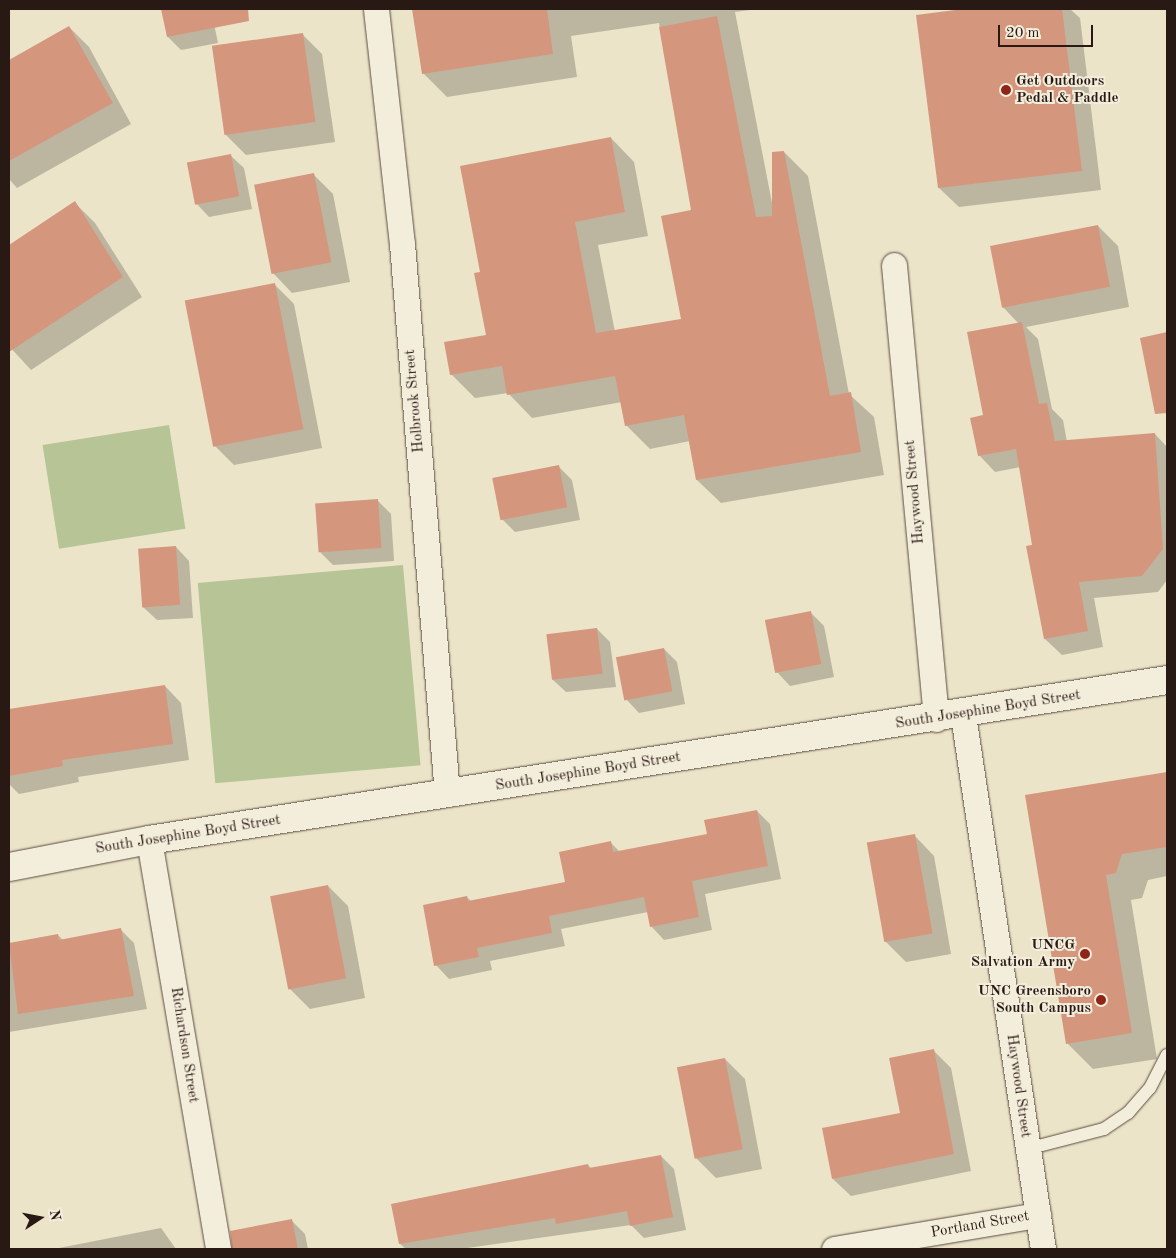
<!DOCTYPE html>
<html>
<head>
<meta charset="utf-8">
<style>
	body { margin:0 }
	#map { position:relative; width:1176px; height:1258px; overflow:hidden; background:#ece4c8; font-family:"Old Standard TT",serif }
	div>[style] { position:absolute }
	.green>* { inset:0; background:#b7c496; transform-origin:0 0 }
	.shadow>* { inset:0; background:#0003 }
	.building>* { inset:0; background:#d5967e; transform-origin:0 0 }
	.roads { filter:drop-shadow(0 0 1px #5a4c41) drop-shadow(0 0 1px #5a4c41) }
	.service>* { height:12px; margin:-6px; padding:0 6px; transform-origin:6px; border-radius:6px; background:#f3eddb }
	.minor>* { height:25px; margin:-12.5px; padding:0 12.5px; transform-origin:12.5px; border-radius:12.5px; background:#f3eddb }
	.secondary>* { height:28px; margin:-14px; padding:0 14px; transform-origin:14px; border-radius:14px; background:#f3eddb }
	.dots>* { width:14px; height:14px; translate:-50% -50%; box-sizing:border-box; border:2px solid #f3eddb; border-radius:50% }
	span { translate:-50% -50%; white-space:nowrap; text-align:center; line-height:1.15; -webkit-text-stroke:4px #f3eddb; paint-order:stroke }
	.poi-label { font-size:15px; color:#291914; font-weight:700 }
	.left { translate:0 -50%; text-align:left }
	.right { translate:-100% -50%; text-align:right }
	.street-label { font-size:15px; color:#291914 }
	.frame { position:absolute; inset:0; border:10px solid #291914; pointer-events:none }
	.north { position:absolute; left:15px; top:1193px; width:50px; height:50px; -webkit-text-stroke:4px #f3eddb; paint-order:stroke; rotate:79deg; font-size:14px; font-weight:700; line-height:20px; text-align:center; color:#291914 }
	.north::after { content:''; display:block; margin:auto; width:18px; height:22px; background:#291914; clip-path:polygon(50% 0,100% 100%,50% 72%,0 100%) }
	.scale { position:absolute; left:998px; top:25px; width:95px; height:22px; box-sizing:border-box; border:2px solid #291914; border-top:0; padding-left:6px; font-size:15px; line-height:18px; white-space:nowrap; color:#291914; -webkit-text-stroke:4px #f3eddb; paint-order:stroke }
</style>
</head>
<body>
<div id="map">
	<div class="green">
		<div style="left:169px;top:425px;width:105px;height:128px;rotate:81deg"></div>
		<div style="left:403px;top:565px;width:201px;height:206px;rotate:85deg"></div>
	</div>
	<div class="shadow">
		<div style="clip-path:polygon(162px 9px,211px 9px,218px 43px,181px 50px,168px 37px)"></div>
		<div style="clip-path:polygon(414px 9px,758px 9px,735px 12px,772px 203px,784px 152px,808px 176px,849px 394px,874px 417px,884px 475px,721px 503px,697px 480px,690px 441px,650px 449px,626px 425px,622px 402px,532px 418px,508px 393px,475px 398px,451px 374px,487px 336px,481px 273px,611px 138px,634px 162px,648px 236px,598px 245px,615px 332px,683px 320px,692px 211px,659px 23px,571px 36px,577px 77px,447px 97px,423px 73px)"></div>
		<div style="clip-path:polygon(973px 9px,1070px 9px,1080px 18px,1101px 190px,959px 207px,939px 188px,918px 16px)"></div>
		<div style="clip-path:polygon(69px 27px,89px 47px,131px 124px,17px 188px,9px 179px,9px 61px)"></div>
		<div style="clip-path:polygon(302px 34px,322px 54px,335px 142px,246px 155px,226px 135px)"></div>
		<div style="clip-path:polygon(230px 155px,244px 168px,252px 209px,209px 217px,196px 203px)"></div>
		<div style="clip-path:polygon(313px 174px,333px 194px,350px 282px,292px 293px,273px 273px)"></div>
		<div style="clip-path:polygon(75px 203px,95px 223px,142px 297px,31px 370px,9px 346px,9px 246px)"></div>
		<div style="clip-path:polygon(1098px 226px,1118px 246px,1129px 307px,1026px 327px,1038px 339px,1052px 409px,1063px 420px,1067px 442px,1155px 434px,1167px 447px,1167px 580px,1158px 592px,1094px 598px,1103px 647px,1062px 655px,1045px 639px,1028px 547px,1033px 546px,1020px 467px,995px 472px,979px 455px,984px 416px,1019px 324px,1003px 307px)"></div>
		<div style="clip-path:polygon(274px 284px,294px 304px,322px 448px,234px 465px,214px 445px)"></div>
		<div style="clip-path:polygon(1167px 334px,1167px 384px,1161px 386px,1141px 339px)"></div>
		<div style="clip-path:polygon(558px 466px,572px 480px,580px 520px,515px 532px,502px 519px)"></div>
		<div style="clip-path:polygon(377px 500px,391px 514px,394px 561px,333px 565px,320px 552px)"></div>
		<div style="clip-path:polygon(176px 547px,189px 561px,193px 618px,157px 620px,143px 607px)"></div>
		<div style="clip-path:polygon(810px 612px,824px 626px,834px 677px,790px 686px,777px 672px)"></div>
		<div style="clip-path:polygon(597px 629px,610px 642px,616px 687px,566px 692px,552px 679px)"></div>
		<div style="clip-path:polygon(664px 649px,677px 662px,685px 704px,639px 713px,626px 699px)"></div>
		<div style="clip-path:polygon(165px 686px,181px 703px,189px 760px,78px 777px,79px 782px,19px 794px,9px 784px,9px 711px)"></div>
		<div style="clip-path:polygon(1165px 774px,1167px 876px,1148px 880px,1142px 898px,1131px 900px,1157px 1059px,1093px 1069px,1068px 1044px,1027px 796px)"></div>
		<div style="clip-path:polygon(757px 811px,770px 824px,781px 879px,705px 894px,712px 930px,664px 940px,651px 926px,648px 912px,561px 929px,565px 946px,490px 961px,492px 970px,449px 979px,436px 965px,467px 897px,472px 902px,566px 883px,611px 843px,620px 852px,708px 835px)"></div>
		<div style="clip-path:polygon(915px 836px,934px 856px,951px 954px,906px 962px,886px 942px)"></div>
		<div style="clip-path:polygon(328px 886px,348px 906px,365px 998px,310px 1009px,290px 989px)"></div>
		<div style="clip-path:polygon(121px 930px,134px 943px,147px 1009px,9px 1032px,9px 946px,58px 935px,64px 941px)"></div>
		<div style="clip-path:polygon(933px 1050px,951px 1068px,971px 1171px,851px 1196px,833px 1179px,902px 1114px)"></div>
		<div style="clip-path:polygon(725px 1059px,745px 1079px,762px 1169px,716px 1178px,696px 1158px)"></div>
		<div style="clip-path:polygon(661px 1156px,674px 1169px,686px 1230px,644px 1238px,631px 1225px,460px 1249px,406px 1249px,400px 1244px,393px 1204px,588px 1165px,592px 1169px)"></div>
		<div style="clip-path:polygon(292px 1221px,305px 1234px,308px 1249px,248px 1249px,244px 1230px)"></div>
		<div style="clip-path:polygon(161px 1228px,176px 1249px,54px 1249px)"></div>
	</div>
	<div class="building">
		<div style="clip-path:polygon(161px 9px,248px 9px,249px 21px,167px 37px)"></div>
		<div style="clip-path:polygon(412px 9px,547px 9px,553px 54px,422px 74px)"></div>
		<div style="clip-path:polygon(963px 9px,1062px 9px,1082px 171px,938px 188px,916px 15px)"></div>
		<div style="clip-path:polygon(717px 16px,756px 217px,772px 216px,772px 152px,784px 151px,830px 396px,851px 392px,861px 452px,696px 480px,684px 415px,625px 426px,615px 376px,507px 395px,502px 366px,450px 375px,444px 342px,486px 335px,474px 273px,480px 272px,460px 166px,611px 137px,625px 212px,575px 222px,596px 333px,681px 319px,661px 216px,691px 210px,659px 27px)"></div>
		<div style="clip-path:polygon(69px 26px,113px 103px,9px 161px,9px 60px)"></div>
		<div style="left:303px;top:33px;width:90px;height:92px;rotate:82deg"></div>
		<div style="left:231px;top:154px;width:43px;height:45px;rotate:79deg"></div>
		<div style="left:314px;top:173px;width:91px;height:61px;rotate:79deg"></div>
		<div style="clip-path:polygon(75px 201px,123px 277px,9px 352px,9px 245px)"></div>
		<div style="left:1098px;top:225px;width:63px;height:110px;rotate:79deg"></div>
		<div style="left:275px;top:283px;width:149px;height:92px;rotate:79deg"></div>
		<div style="clip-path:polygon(1022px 322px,1039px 404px,1047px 403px,1055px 441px,1155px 433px,1163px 549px,1142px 576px,1079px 582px,1088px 631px,1044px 639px,1026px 546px,1032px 545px,1016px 449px,978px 456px,970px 418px,983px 415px,967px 332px)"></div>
		<div style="clip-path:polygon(1167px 332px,1167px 413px,1155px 414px,1140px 338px)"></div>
		<div style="left:559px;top:465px;width:43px;height:68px;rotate:79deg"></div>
		<div style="left:378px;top:499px;width:49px;height:63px;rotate:86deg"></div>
		<div style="left:176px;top:546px;width:59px;height:38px;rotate:86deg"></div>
		<div style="left:811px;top:611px;width:54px;height:47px;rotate:79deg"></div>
		<div style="left:597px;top:628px;width:46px;height:51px;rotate:83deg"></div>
		<div style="left:664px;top:648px;width:44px;height:49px;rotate:79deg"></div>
		<div style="clip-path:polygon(165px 685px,173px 744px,62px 760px,63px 766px,9px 776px,9px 709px)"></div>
		<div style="clip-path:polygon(1167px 772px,1167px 847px,1122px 854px,1116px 873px,1106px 875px,1132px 1033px,1066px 1044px,1025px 795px)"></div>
		<div style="clip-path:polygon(757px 810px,768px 866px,692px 881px,699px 917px,650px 927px,644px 897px,549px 916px,552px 933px,477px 948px,479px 957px,434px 966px,423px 905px,467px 896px,468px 901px,565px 882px,559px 852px,611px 841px,613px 852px,707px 834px,704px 820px)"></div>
		<div style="left:915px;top:834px;width:101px;height:49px;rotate:80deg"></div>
		<div style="left:328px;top:885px;width:95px;height:59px;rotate:79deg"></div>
		<div style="clip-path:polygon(121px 928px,134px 996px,18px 1014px,9px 943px,58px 934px,59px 940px)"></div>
		<div style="clip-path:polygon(934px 1049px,954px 1154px,832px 1179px,822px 1128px,900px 1113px,889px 1058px)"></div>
		<div style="left:725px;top:1058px;width:93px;height:49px;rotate:79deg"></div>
		<div style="clip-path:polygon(661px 1155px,673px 1217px,630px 1226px,627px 1211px,556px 1224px,555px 1218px,399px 1244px,391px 1204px,588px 1164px,589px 1168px)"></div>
		<div style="clip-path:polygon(292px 1219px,298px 1249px,232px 1249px,230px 1231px)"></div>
	</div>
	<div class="roads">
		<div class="service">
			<div style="left:1027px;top:1149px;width:80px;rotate:-14.6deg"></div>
			<div style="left:1104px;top:1129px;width:29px;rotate:-34deg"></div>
			<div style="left:1128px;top:1113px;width:33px;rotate:-49deg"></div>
			<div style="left:1150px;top:1088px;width:37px;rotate:-63deg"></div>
		</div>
		<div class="minor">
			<div style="left:376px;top:9px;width:236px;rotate:83.7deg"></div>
			<div style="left:402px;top:244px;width:552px;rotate:85.32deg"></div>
			<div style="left:894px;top:265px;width:456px;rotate:84.7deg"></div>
			<div style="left:963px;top:715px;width:540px;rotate:81.48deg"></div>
			<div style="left:149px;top:840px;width:415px;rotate:80.4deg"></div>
			<div style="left:834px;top:1249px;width:207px;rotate:-9.5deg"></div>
		</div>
		<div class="secondary">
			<div style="left:9px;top:867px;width:143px;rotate:-10.9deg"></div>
			<div style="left:149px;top:840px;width:1030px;rotate:-8.93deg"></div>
		</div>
	</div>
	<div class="dots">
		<div style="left:1006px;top:90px;background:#8f2418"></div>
		<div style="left:1085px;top:954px;background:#8f2418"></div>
		<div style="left:1101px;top:1000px;background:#8f2418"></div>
	</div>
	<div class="poi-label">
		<span class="left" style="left:1016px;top:90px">Get Outdoors<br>Pedal &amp; Paddle</span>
		<span class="right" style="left:1075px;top:954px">UNCG<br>Salvation Army</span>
		<span class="right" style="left:1091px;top:1000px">UNC Greensboro<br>South Campus</span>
	</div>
	<div class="street-label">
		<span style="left:415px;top:401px;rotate:-95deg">Holbrook Street</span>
		<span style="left:915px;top:492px;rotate:-95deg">Haywood Street</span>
		<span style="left:988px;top:710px;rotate:-9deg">South Josephine Boyd Street</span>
		<span style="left:588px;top:772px;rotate:-9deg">South Josephine Boyd Street</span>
		<span style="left:188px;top:835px;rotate:-9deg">South Josephine Boyd Street</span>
		<span style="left:184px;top:1045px;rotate:81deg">Richardson Street</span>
		<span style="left:1018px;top:1086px;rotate:82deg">Haywood Street</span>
		<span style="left:980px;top:1225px;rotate:-10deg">Portland Street</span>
	</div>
	<div class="frame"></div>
	<div class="north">N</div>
	<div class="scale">20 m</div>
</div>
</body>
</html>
